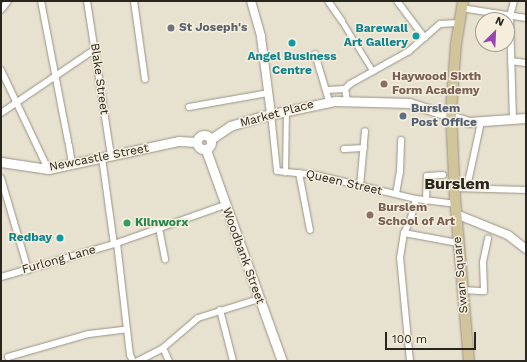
<!DOCTYPE html>
<html>
<head>
<meta charset="utf-8">
<style>
	body { margin:0 }
	#map { position:relative; width:527px; height:362px; overflow:hidden; background:#e7e1d0; font-family:"Work Sans",sans-serif }
	div>[style] { position:absolute }
	.roads { filter:drop-shadow(0 0 1px #999384) drop-shadow(0 0 1px #999384) }
	.pedestrian>* { height:4.5px; margin:-2.25px; padding:0 2.25px; transform-origin:2.25px; border-radius:2.25px; background:#fff }
	.minor>* { height:6px; margin:-3px; padding:0 3px; transform-origin:3px; border-radius:3px; background:#fff }
	.tertiary>* { height:8px; margin:-4px; padding:0 4px; transform-origin:4px; border-radius:4px; background:#fff }
	.secondary>* { height:9px; margin:-4.5px; padding:0 4.5px; transform-origin:4.5px; border-radius:4.5px; background:#fff }
	.secondary>.ring { margin:-4.5px; padding:0; box-sizing:content-box; background:none; border:9px solid #fff; border-radius:50% }
	.primary>* { height:10px; margin:-5px; padding:0 5px; transform-origin:5px; border-radius:5px; background:#d1c39a }
	.dots>* { width:11px; height:11px; translate:-50% -50%; box-sizing:border-box; border:2px solid #f5eedd; border-radius:50% }
	span { translate:-50% -50%; white-space:nowrap; text-align:center; line-height:1.15; -webkit-text-stroke:3px #f5eedd; paint-order:stroke }
	.worship-label { font-size:12px; color:#5b616d; font-weight:700 }
	.left { translate:0 -50%; text-align:left }
	.culture-label { font-size:12px; color:#0d838f; font-weight:700 }
	.right { translate:-100% -50%; text-align:right }
	.education-label { font-size:12px; color:#785e54; font-weight:700 }
	.street-label { font-size:12px; color:#292620 }
	.service-label { font-size:12px; color:#4e5e75; font-weight:700 }
	.leisure-label { font-size:12px; color:#27864d; font-weight:700 }
	.district-label { font-size:16px; color:#292620; font-weight:700 }
	.frame { position:absolute; inset:0; border:2px solid #292620; pointer-events:none }
	.north { position:absolute; left:475px; top:12px; width:40px; height:40px; box-sizing:border-box; background:#f5eedd; border:1px solid #a39e91; border-radius:50%; rotate:24deg; font-size:11px; font-weight:700; line-height:16px; text-align:center; color:#292620 }
	.north::after { content:''; display:block; margin:auto; width:14px; height:18px; background:#9844b2; clip-path:polygon(50% 0,100% 100%,50% 72%,0 100%) }
	.scale { position:absolute; left:385px; top:332px; width:91px; height:18px; box-sizing:border-box; border:2px solid #292620; border-top:0; padding-left:5px; font-size:12px; line-height:14px; white-space:nowrap; color:#292620; -webkit-text-stroke:3px #f5eedd; paint-order:stroke }
</style>
</head>
<body>
<div id="map">
	<div class="roads">
		<div class="pedestrian">
			<div style="left:342px;top:21px;width:59px;rotate:58.2deg"></div>
			<div style="left:285px;top:173px;width:62px;rotate:-89.1deg"></div>
		</div>
		<div class="minor">
			<div style="left:41px;top:1px;width:143px;rotate:79.1deg"></div>
			<div style="left:87px;top:1px;width:157px;rotate:81.2deg"></div>
			<div style="left:134px;top:1px;width:79px;rotate:82deg"></div>
			<div style="left:328px;top:1px;width:24px;rotate:55deg"></div>
			<div style="left:397px;top:1px;width:46px;rotate:52.9deg"></div>
			<div style="left:461px;top:8px;width:66px;rotate:8.7deg"></div>
			<div style="left:1px;top:10px;width:11px;rotate:-52deg"></div>
			<div style="left:315px;top:54px;width:49px;rotate:73.4deg"></div>
			<div style="left:511px;top:61px;width:15px;rotate:8deg"></div>
			<div style="left:1px;top:70px;width:110px;rotate:64.6deg"></div>
			<div style="left:328px;top:90px;width:17px;rotate:-3deg"></div>
			<div style="left:347px;top:101px;width:12px;rotate:-99deg"></div>
			<div style="left:345px;top:89px;width:7px;rotate:-45deg"></div>
			<div style="left:350px;top:84px;width:68px;rotate:-29.2deg"></div>
			<div style="left:409px;top:51px;width:41px;rotate:-41.1deg"></div>
			<div style="left:440px;top:24px;width:18px;rotate:-3deg"></div>
			<div style="left:189px;top:107px;width:80px;rotate:-10deg"></div>
			<div style="left:1px;top:113px;width:114px;rotate:-34.2deg"></div>
			<div style="left:271px;top:114px;width:57px;rotate:84deg"></div>
			<div style="left:277px;top:171px;width:39px;rotate:6deg"></div>
			<div style="left:316px;top:175px;width:103px;rotate:13.5deg"></div>
			<div style="left:416px;top:199px;width:39px;rotate:7deg"></div>
			<div style="left:513px;top:119px;width:103px;rotate:-91.7deg"></div>
			<div style="left:510px;top:16px;width:16px;rotate:-75deg"></div>
			<div style="left:69px;top:145px;width:19px;rotate:81deg"></div>
			<div style="left:344px;top:149px;width:20px;rotate:-3deg"></div>
			<div style="left:102px;top:158px;width:87px;rotate:82.1deg"></div>
			<div style="left:299px;top:173px;width:58px;rotate:79.1deg"></div>
			<div style="left:1px;top:178px;width:96px;rotate:73.6deg"></div>
			<div style="left:360px;top:186px;width:55px;rotate:-84.8deg"></div>
			<div style="left:467px;top:187px;width:66px;rotate:-77.8deg"></div>
			<div style="left:454px;top:188px;width:72px;rotate:1.6deg"></div>
			<div style="left:396px;top:194px;width:22px;rotate:-80deg"></div>
			<div style="left:400px;top:172px;width:32px;rotate:-88deg"></div>
			<div style="left:426px;top:201px;width:25px;rotate:-88deg"></div>
			<div style="left:427px;top:176px;width:16px;rotate:-4deg"></div>
			<div style="left:159px;top:228px;width:32px;rotate:79deg"></div>
			<div style="left:404px;top:233px;width:55px;rotate:10.5deg"></div>
			<div style="left:117px;top:243px;width:113px;rotate:83.4deg"></div>
			<div style="left:130px;top:355px;width:7px;rotate:63deg"></div>
			<div style="left:1px;top:277px;width:121px;rotate:-16.3deg"></div>
			<div style="left:117px;top:243px;width:114px;rotate:-19.4deg"></div>
			<div style="left:462px;top:290px;width:22px;rotate:3deg"></div>
			<div style="left:484px;top:291px;width:29px;rotate:-92deg"></div>
			<div style="left:483px;top:262px;width:24px;rotate:-78deg"></div>
			<div style="left:220px;top:310px;width:53px;rotate:75.7deg"></div>
			<div style="left:163px;top:348px;width:14px;rotate:65deg"></div>
			<div style="left:8px;top:357px;width:84px;rotate:-15.9deg"></div>
			<div style="left:89px;top:334px;width:38px;rotate:-7deg"></div>
			<div style="left:138px;top:361px;width:28px;rotate:-27deg"></div>
			<div style="left:163px;top:348px;width:46px;rotate:-40.6deg"></div>
			<div style="left:198px;top:318px;width:64px;rotate:-17.3deg"></div>
			<div style="left:410px;top:361px;width:103px;rotate:-95.5deg"></div>
			<div style="left:400px;top:258px;width:25px;rotate:-81deg"></div>
			<div style="left:404px;top:233px;width:13px;rotate:-63deg"></div>
			<div style="left:410px;top:221px;width:23px;rotate:-75deg"></div>
		</div>
		<div class="tertiary">
			<div style="left:251px;top:1px;width:37px;rotate:74deg"></div>
			<div style="left:261px;top:37px;width:78px;rotate:82.6deg"></div>
			<div style="left:456px;top:214px;width:56px;rotate:22deg"></div>
			<div style="left:508px;top:235px;width:23px;rotate:38deg"></div>
		</div>
		<div class="secondary">
			<div class="ring" style="left:197px;top:135px;width:5px;height:5px"></div>
			<div style="left:211px;top:139px;width:23px;rotate:-34deg"></div>
			<div style="left:230px;top:126px;width:34px;rotate:-17deg"></div>
			<div style="left:263px;top:116px;width:74px;rotate:-11.8deg"></div>
			<div style="left:335px;top:101px;width:74px;rotate:1.5deg"></div>
			<div style="left:409px;top:103px;width:63px;rotate:17.6deg"></div>
			<div style="left:469px;top:122px;width:57px;rotate:-4deg"></div>
			<div style="left:206px;top:150px;width:224px;rotate:70.2deg"></div>
			<div style="left:1px;top:162px;width:48px;rotate:8.5deg"></div>
			<div style="left:48px;top:169px;width:134px;rotate:-12.1deg"></div>
			<div style="left:179px;top:141px;width:17px;rotate:3deg"></div>
		</div>
		<div class="primary">
			<div style="left:463px;top:1px;width:44px;rotate:99.2deg"></div>
			<div style="left:456px;top:44px;width:67px;rotate:94.3deg"></div>
			<div style="left:451px;top:111px;width:87px;rotate:87.4deg"></div>
			<div style="left:455px;top:198px;width:164px;rotate:85.1deg"></div>
		</div>
	</div>
	<div class="dots">
		<div style="left:171px;top:28px;background:#6b7280"></div>
		<div style="left:416px;top:36px;background:#0f9aa8"></div>
		<div style="left:292px;top:43px;background:#0f9aa8"></div>
		<div style="left:384px;top:84px;background:#8d6e63"></div>
		<div style="left:403px;top:116px;background:#5c6f8a"></div>
		<div style="left:370px;top:215px;background:#8d6e63"></div>
		<div style="left:127px;top:223px;background:#2e9e5b"></div>
		<div style="left:60px;top:238px;background:#0f9aa8"></div>
	</div>
	<div class="worship-label">
		<span class="left" style="left:179px;top:28px">St Joseph's</span>
	</div>
	<div class="culture-label">
		<span class="right" style="left:408px;top:36px">Barewall<br>Art Gallery</span>
		<span style="left:292px;top:64px">Angel Business<br>Centre</span>
		<span class="right" style="left:52px;top:238px">Redbay</span>
	</div>
	<div class="education-label">
		<span class="left" style="left:392px;top:84px">Haywood Sixth<br>Form Academy</span>
		<span class="left" style="left:378px;top:215px">Burslem<br>School of Art</span>
	</div>
	<div class="street-label">
		<span style="left:99px;top:79px;rotate:82deg">Blake Street</span>
		<span style="left:277px;top:114px;rotate:-15deg">Market Place</span>
		<span style="left:99px;top:158px;rotate:-11deg">Newcastle Street</span>
		<span style="left:344px;top:183px;rotate:13deg">Queen Street</span>
		<span style="left:243px;top:256px;rotate:70deg">Woodbank Street</span>
		<span style="left:59px;top:260px;rotate:-16deg">Furlong Lane</span>
		<span style="left:461px;top:275px;rotate:-95deg">Swan Square</span>
	</div>
	<div class="service-label">
		<span class="left" style="left:411px;top:116px">Burslem<br>Post Office</span>
	</div>
	<div class="leisure-label">
		<span class="left" style="left:135px;top:223px">Kilnworx</span>
	</div>
	<div class="district-label">
		<span style="left:457px;top:184px">Burslem</span>
	</div>
	<div class="frame"></div>
	<div class="north">N</div>
	<div class="scale">100 m</div>
</div>
</body>
</html>
